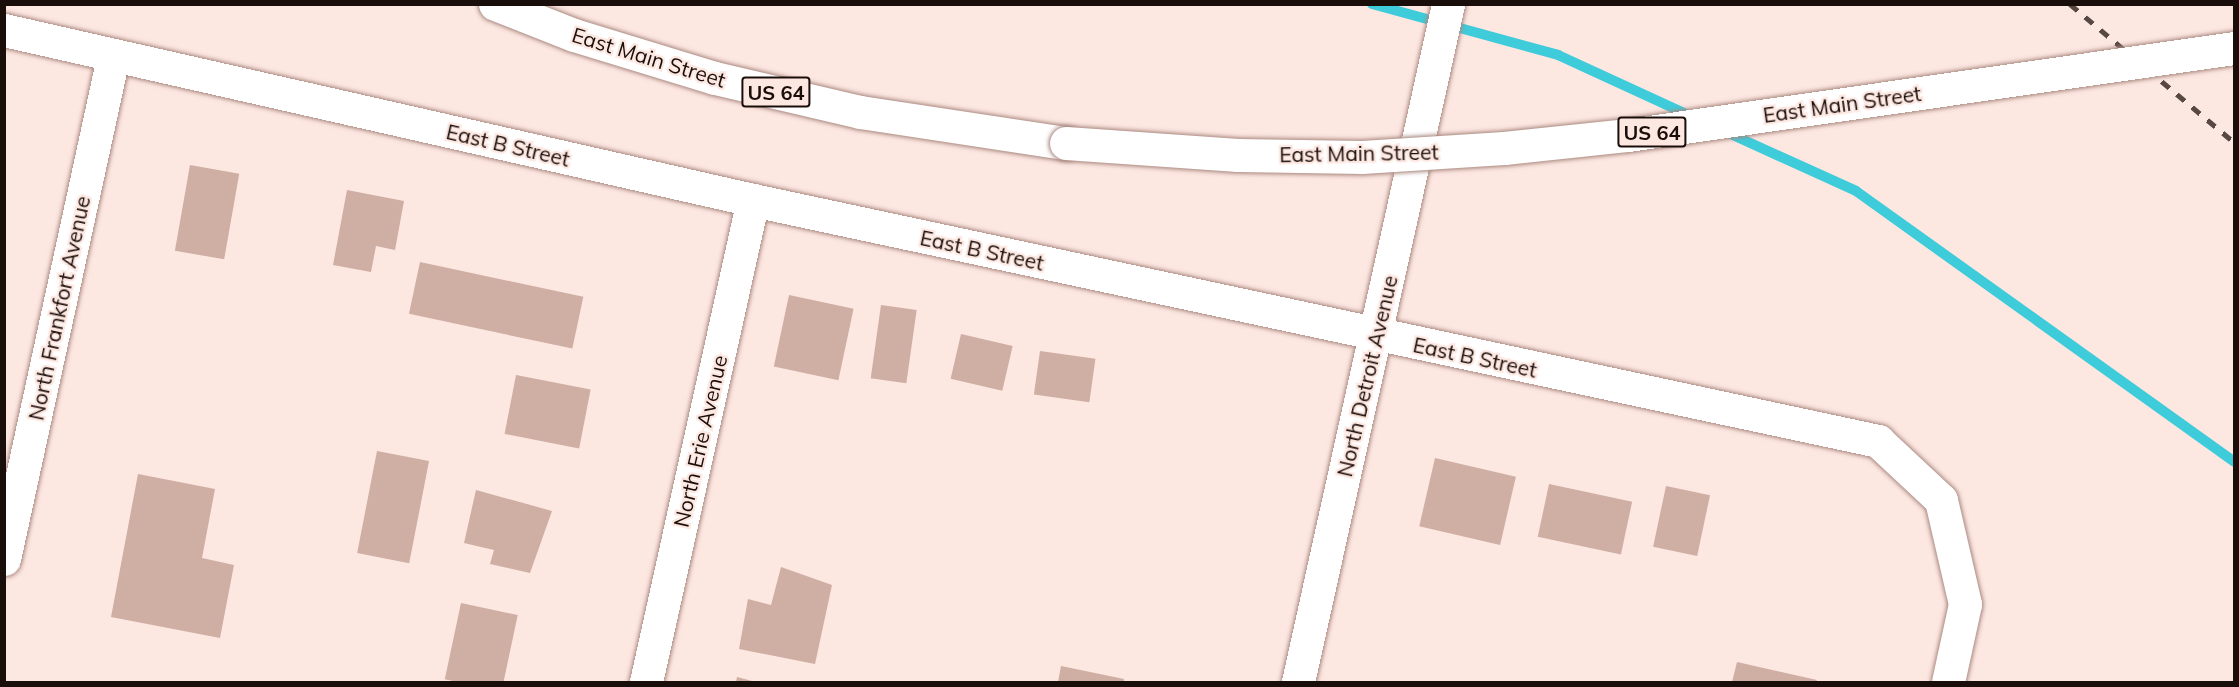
<!DOCTYPE html>
<html>
<head>
<meta charset="utf-8">
<style>
	body { margin:0 }
	#map { position:relative; width:2239px; height:687px; overflow:hidden; background:#fde7e1; font-family:Mulish,sans-serif }
	div>[style] { position:absolute }
	.stream>* { height:10px; margin:-5px; padding:0 5px; transform-origin:5px; border-radius:5px; background:#3ecbda }
	.building>* { inset:0; background:#cfaea4; transform-origin:0 0 }
	.roads { filter:drop-shadow(0 0 2px #aa8a81) drop-shadow(0 0 2px #aa8a81) }
	.minor>* { height:33px; margin:-16.5px; padding:0 16.5px; transform-origin:16.5px; border-radius:16.5px; background:#fff }
	.major>* { height:33px; margin:-16.5px; padding:0 16.5px; transform-origin:16.5px; border-radius:16.5px; background:#fff }
	.rail>* { height:4.5px; margin-top:-2.25px; transform-origin:0; background:repeating-linear-gradient(90deg,#574844 0 10px,transparent 0 20px) }
	.bridges { filter:drop-shadow(0 0 2px #aa8a81) drop-shadow(0 0 2px #aa8a81) }
	.major-bridge>* { height:33px; margin:-16.5px; padding:0 16.5px; transform-origin:16.5px; border-radius:16.5px; background:#fff }
	span { translate:-50% -50%; white-space:nowrap; text-align:center; line-height:1.15; -webkit-text-stroke:4.5px #fde7e1; paint-order:stroke }
	.shield-label span { padding:2px 4px; background:#fde7e1; border:2px solid; border-radius:4px; -webkit-text-stroke-width:0 }
	.shield-label { font-size:20px; color:#1a0e0b; font-weight:700 }
	.street-label { font-size:21px; color:#1a0e0b }
	.frame { position:absolute; inset:0; border:6px solid #1a0e0b; pointer-events:none }
</style>
</head>
<body>
<div id="map">
	<div class="stream">
		<div style="left:1372px;top:4px;width:193px;rotate:15.3deg"></div>
		<div style="left:1558px;top:55px;width:149px;rotate:24.7deg"></div>
		<div style="left:1724px;top:131px;width:145px;rotate:24.4deg"></div>
		<div style="left:1856px;top:191px;width:465px;rotate:35.6deg"></div>
	</div>
	<div class="building">
		<div style="left:190px;top:165px;width:50px;height:87px;rotate:10deg"></div>
		<div style="clip-path:polygon(347px 190px,404px 201px,395px 250px,376px 246px,371px 272px,333px 265px)"></div>
		<div style="left:420px;top:262px;width:167px;height:53px;rotate:12deg"></div>
		<div style="left:789px;top:295px;width:66px;height:73px;rotate:12deg"></div>
		<div style="left:881px;top:305px;width:36px;height:74px;rotate:8deg"></div>
		<div style="left:961px;top:334px;width:53px;height:46px;rotate:13deg"></div>
		<div style="left:1040px;top:351px;width:56px;height:44px;rotate:8deg"></div>
		<div style="left:516px;top:375px;width:76px;height:60px;rotate:11deg"></div>
		<div style="left:377px;top:451px;width:53px;height:104px;rotate:11deg"></div>
		<div style="left:1435px;top:458px;width:83px;height:70px;rotate:13deg"></div>
		<div style="clip-path:polygon(138px 474px,215px 489px,202px 558px,234px 565px,220px 638px,111px 617px)"></div>
		<div style="left:1549px;top:484px;width:85px;height:54px;rotate:12deg"></div>
		<div style="left:1666px;top:486px;width:45px;height:62px;rotate:12deg"></div>
		<div style="clip-path:polygon(476px 490px,552px 511px,530px 573px,490px 564px,494px 550px,464px 543px)"></div>
		<div style="clip-path:polygon(781px 567px,832px 585px,815px 664px,739px 649px,748px 599px,771px 605px)"></div>
		<div style="left:461px;top:603px;width:58px;height:78px;rotate:12deg"></div>
		<div style="clip-path:polygon(1737px 662px,1817px 680px,1816px 682px,1732px 682px)"></div>
		<div style="clip-path:polygon(1061px 666px,1124px 679px,1124px 682px,1058px 682px)"></div>
		<div style="clip-path:polygon(737px 677px,756px 682px,736px 682px)"></div>
	</div>
	<div class="roads">
		<div class="minor">
			<div style="left:4px;top:30px;width:768px;rotate:12.79deg"></div>
			<div style="left:753px;top:200px;width:1151px;rotate:12.09deg"></div>
			<div style="left:1878px;top:441px;width:86px;rotate:43.1deg"></div>
			<div style="left:1941px;top:500px;width:107px;rotate:77deg"></div>
			<div style="left:1965px;top:604px;width:80px;rotate:102.3deg"></div>
			<div style="left:4px;top:559px;width:514px;rotate:-77.75deg"></div>
			<div style="left:646px;top:682px;width:494px;rotate:-77.5deg"></div>
			<div style="left:1298px;top:682px;width:694px;rotate:-77.52deg"></div>
		</div>
		<div class="major">
			<div style="left:495px;top:4px;width:85px;rotate:21.4deg"></div>
			<div style="left:574px;top:35px;width:147px;rotate:17deg"></div>
			<div style="left:715px;top:78px;width:149px;rotate:13.2deg"></div>
			<div style="left:860px;top:112px;width:208px;rotate:8.6deg"></div>
		</div>
	</div>
	<div class="rail">
		<div style="left:2070px;top:4px;width:214px;rotate:40.1deg"></div>
	</div>
	<div class="bridges">
		<div class="major-bridge">
			<div style="left:1066px;top:143px;width:172px;rotate:4deg"></div>
			<div style="left:1238px;top:155px;width:124px;rotate:0.9deg"></div>
			<div style="left:1362px;top:157px;width:142px;rotate:-3.6deg"></div>
			<div style="left:1504px;top:148px;width:125px;rotate:-6deg"></div>
			<div style="left:1628px;top:135px;width:612px;rotate:-8.17deg"></div>
		</div>
	</div>
	<div class="shield-label">
		<span style="left:776px;top:92px">US 64</span>
		<span style="left:1652px;top:132px">US 64</span>
	</div>
	<div class="street-label">
		<span style="left:649px;top:57px;rotate:17deg">East Main Street</span>
		<span style="left:1842px;top:104px;rotate:-8deg">East Main Street</span>
		<span style="left:508px;top:145px;rotate:13deg">East B Street</span>
		<span style="left:1359px;top:153px;rotate:-1deg">East Main Street</span>
		<span style="left:982px;top:250px;rotate:12deg">East B Street</span>
		<span style="left:59px;top:308px;rotate:-78deg">North Frankfort Avenue</span>
		<span style="left:1475px;top:357px;rotate:12deg">East B Street</span>
		<span style="left:1367px;top:376px;rotate:-77deg">North Detroit Avenue</span>
		<span style="left:700px;top:441px;rotate:-77deg">North Erie Avenue</span>
	</div>
	<div class="frame"></div>
</div>
</body>
</html>
